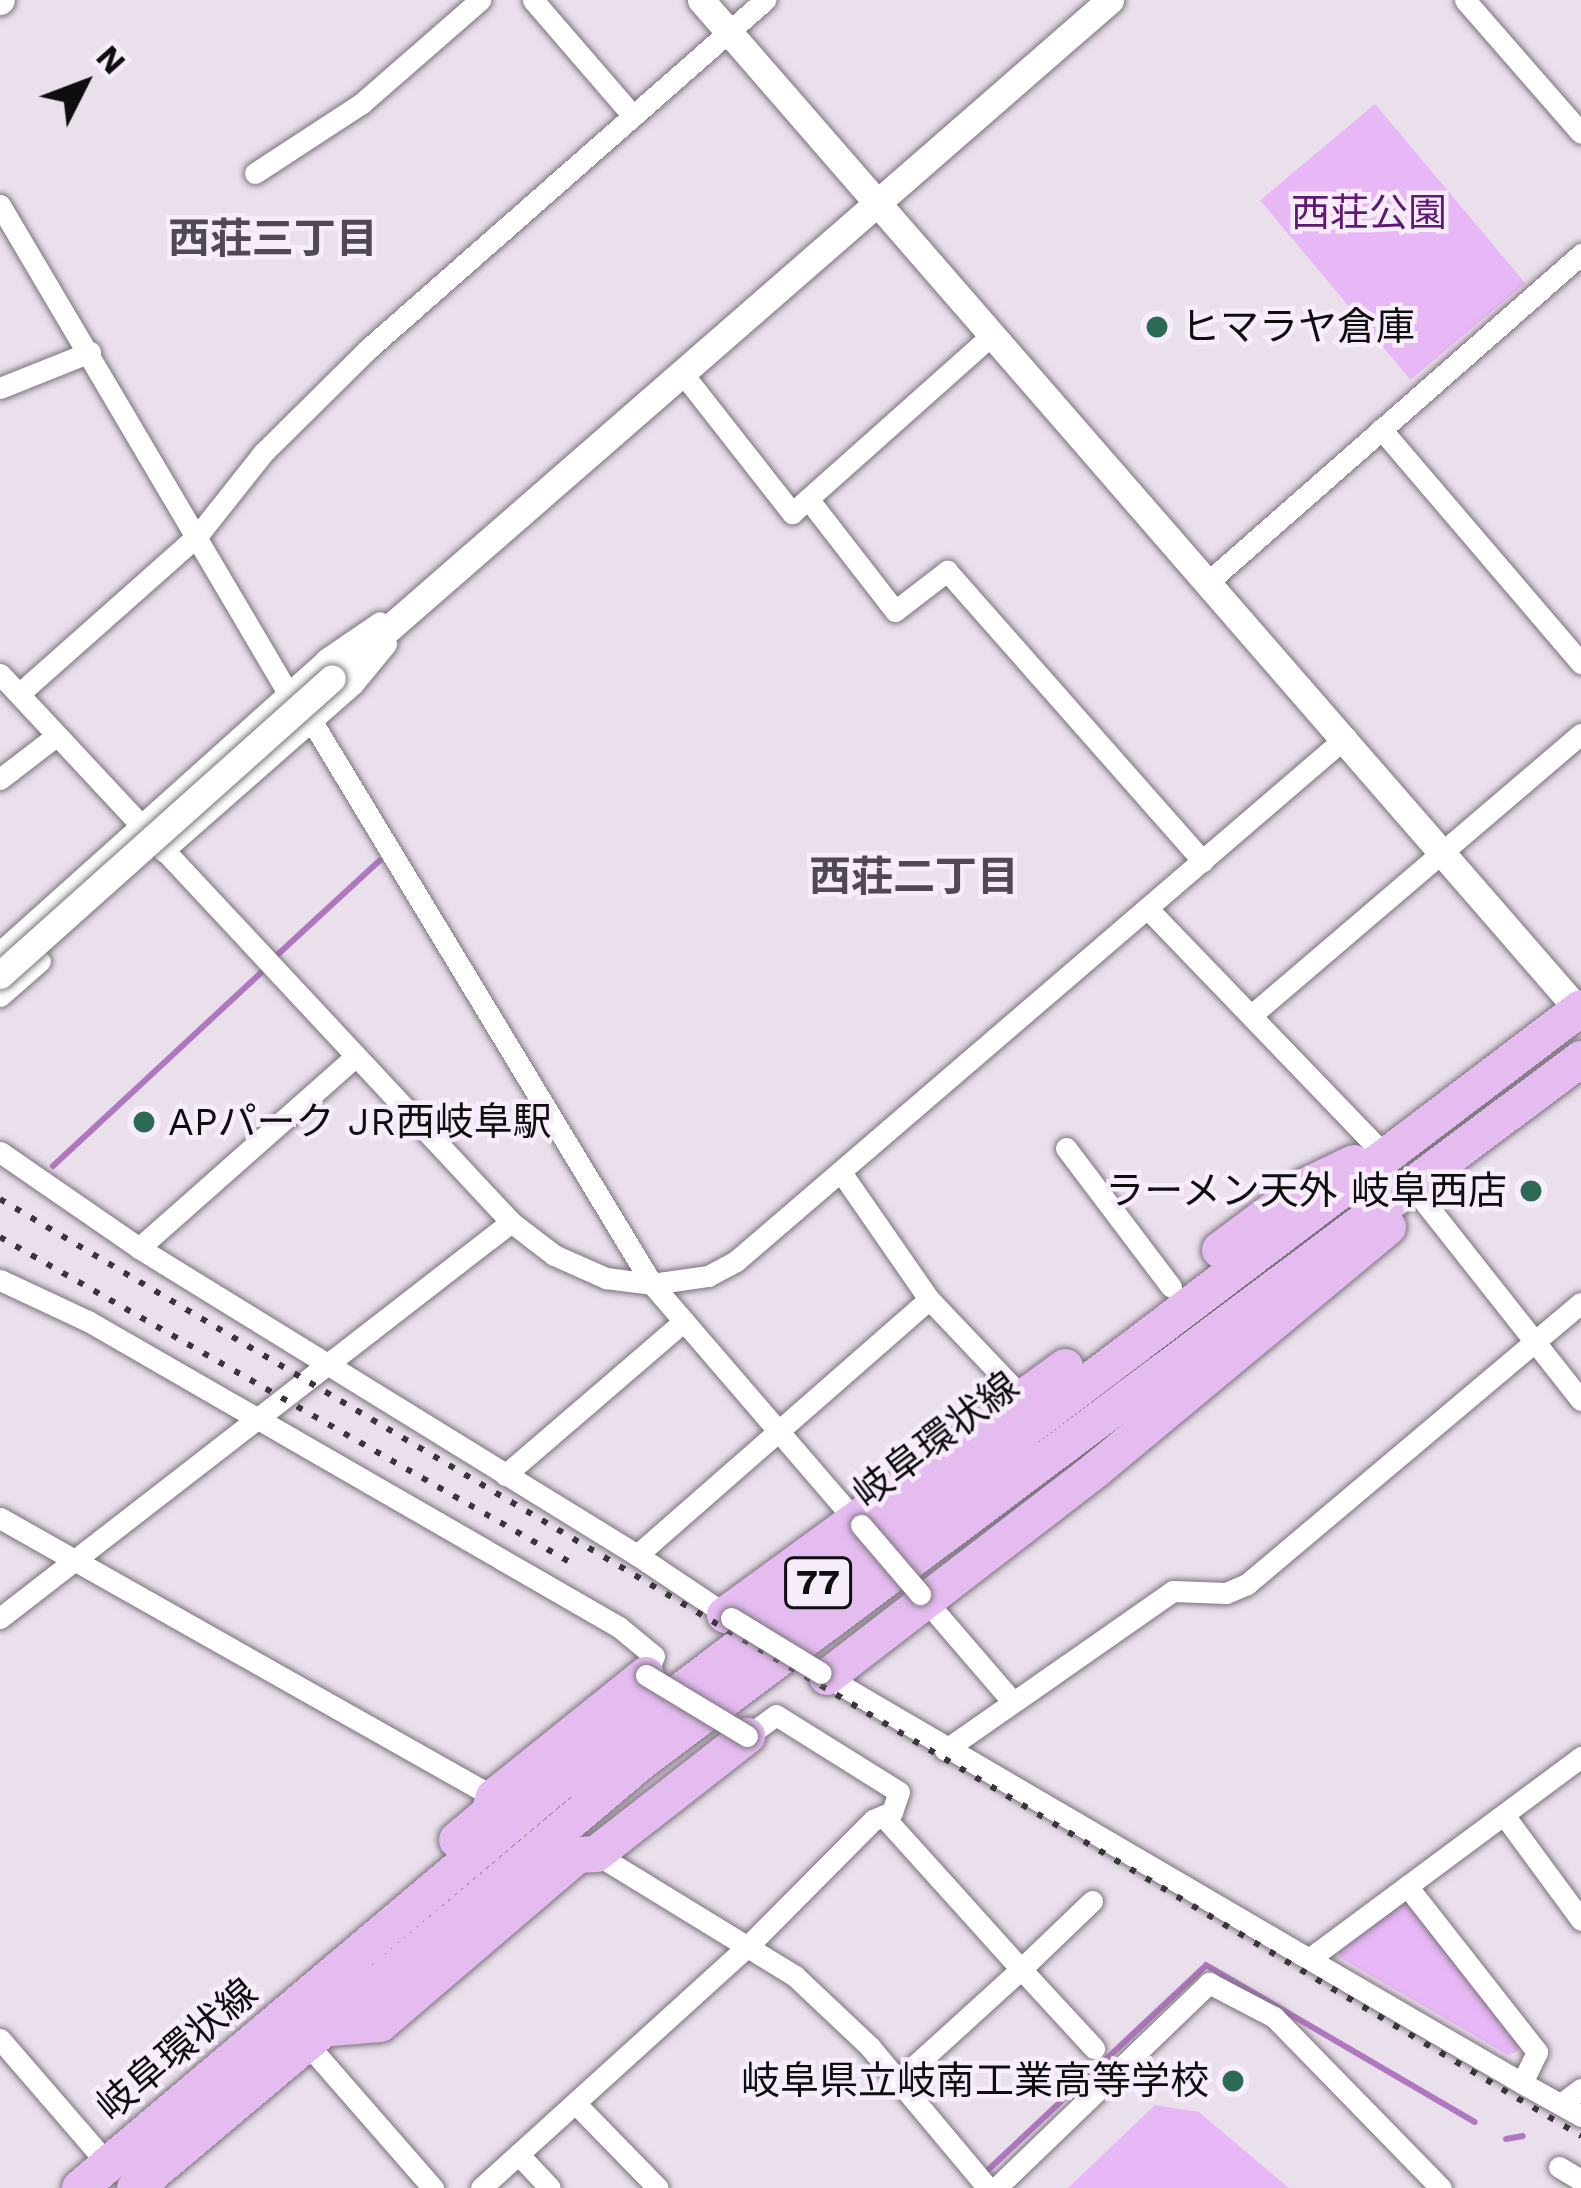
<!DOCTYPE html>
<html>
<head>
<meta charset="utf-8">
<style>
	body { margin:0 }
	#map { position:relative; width:1581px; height:2188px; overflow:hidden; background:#eae0ec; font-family:"Work Sans","Noto Sans JP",sans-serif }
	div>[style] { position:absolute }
	.green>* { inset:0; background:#e8b7f6; transform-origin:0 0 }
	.stream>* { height:6px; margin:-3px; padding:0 3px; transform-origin:3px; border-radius:3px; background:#af77bf }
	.roads { filter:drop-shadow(0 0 3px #7b727d) drop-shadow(0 0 3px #7b727d) }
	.minor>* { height:21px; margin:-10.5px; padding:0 10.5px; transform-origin:10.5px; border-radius:10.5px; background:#fff }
	.tertiary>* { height:27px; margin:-13.5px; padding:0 13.5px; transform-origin:13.5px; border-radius:13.5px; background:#fff }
	.primary>* { height:36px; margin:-18px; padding:0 18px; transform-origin:18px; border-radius:18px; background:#e5bcf0 }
	.rail>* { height:6px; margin-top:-3px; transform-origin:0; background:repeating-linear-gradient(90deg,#3a353b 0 6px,transparent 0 18px) }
	.bridges { filter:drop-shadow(0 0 3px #7b727d) drop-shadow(0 0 3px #7b727d) }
	.minor-bridge>* { height:21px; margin:-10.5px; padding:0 10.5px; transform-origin:10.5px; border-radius:10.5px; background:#fff }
	.tertiary-bridge>* { height:27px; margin:-13.5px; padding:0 13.5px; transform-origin:13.5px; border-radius:13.5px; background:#fff }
	.dots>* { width:33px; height:33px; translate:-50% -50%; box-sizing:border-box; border:6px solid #f7edfa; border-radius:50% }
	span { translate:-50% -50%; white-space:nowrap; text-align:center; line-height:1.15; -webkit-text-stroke:9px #f7edfa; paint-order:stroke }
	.shield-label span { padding:3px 9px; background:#f7edfa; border:3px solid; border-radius:9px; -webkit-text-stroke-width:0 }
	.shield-label { font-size:36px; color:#100d11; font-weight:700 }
	.park-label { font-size:39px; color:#601972 }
	.poi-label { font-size:39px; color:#100d11 }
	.left { translate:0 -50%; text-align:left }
	.right { translate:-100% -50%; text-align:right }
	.street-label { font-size:39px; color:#100d11 }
	.neighbourhood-label { font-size:42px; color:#504853; font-weight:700 }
	.north { position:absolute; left:24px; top:24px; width:120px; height:120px; -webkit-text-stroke:9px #f7edfa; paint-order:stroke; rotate:48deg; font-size:33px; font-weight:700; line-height:48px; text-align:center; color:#100d11 }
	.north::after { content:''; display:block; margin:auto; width:42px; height:54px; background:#100d11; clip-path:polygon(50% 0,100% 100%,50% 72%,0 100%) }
</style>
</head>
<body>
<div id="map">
	<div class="green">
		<div style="left:1375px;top:104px;width:234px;height:150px;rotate:50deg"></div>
		<div style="clip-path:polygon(1404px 1899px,1522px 2042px,1518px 2051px,1508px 2055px,1339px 1957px,1338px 1949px)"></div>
		<div style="clip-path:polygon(1155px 2105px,1199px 2112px,1289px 2188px,1068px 2188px)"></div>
	</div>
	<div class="stream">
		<div style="left:275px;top:957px;width:142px;rotate:-42.7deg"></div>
		<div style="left:53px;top:1166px;width:285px;rotate:-42.9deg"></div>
		<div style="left:1506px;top:2139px;width:17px;rotate:-10deg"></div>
		<div style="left:988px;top:2170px;width:299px;rotate:-43.2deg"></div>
		<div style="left:1206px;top:1965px;width:311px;rotate:30.3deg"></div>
	</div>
	<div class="roads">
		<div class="minor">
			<div style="left:533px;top:0;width:153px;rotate:49.2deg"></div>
			<div style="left:1465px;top:0;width:176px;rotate:48.9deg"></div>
			<div style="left:255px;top:173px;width:128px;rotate:-33.2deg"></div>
			<div style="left:362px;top:103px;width:157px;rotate:-41.1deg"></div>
			<div style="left:0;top:205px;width:567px;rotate:59.45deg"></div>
			<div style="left:683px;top:374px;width:177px;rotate:51.9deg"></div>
			<div style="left:792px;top:513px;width:268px;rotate:-41.7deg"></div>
			<div style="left:0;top:388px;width:97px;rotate:-21.8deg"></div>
			<div style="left:1381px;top:429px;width:308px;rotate:49.5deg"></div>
			<div style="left:809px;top:500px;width:140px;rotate:52.2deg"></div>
			<div style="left:895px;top:611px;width:66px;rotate:-37.6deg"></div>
			<div style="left:947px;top:571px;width:387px;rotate:48.6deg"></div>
			<div style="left:1208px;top:582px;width:497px;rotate:-41.3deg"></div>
			<div style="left:0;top:674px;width:749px;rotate:47deg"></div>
			<div style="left:511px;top:1222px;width:54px;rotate:37.5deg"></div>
			<div style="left:554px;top:1255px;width:57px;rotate:23.9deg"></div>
			<div style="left:606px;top:1278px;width:46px;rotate:7.4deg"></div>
			<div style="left:652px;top:1284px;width:57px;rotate:-8.1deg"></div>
			<div style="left:708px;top:1276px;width:32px;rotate:-28deg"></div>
			<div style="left:736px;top:1261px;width:804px;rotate:-40.66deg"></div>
			<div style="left:19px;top:694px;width:239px;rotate:-41.6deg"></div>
			<div style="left:198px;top:535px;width:105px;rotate:-51.6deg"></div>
			<div style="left:263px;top:453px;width:148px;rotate:-44.7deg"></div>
			<div style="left:368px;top:349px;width:529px;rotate:-41.32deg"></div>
			<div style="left:311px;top:720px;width:659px;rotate:58.84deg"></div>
			<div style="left:652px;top:1284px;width:318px;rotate:49.3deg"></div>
			<div style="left:0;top:779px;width:71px;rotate:-37.5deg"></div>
			<div style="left:163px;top:851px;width:253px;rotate:-41.3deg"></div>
			<div style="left:353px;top:684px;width:52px;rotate:-50.5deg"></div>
			<div style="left:1148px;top:909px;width:344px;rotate:46.1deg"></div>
			<div style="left:0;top:952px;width:438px;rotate:-41.9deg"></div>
			<div style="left:326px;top:659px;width:65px;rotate:-34.4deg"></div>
			<div style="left:0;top:996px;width:53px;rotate:-41.2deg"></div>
			<div style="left:1254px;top:1013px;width:430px;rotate:-40.5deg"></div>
			<div style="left:1066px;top:1148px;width:174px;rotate:52.9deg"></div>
			<div style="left:0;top:1152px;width:169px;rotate:34.6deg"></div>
			<div style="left:139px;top:1248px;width:585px;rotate:31.65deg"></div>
			<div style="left:637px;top:1555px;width:388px;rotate:-41.2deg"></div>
			<div style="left:843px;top:1175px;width:151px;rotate:55.3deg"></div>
			<div style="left:929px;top:1299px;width:132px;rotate:46.5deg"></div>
			<div style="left:1411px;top:1185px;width:274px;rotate:51.7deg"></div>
			<div style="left:139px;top:1248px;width:288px;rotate:-41.5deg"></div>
			<div style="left:0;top:1280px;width:97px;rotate:25deg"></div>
			<div style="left:88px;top:1321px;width:613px;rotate:29.95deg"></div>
			<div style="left:619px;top:1627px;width:45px;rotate:39.6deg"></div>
			<div style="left:654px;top:1656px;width:21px;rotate:113deg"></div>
			<div style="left:505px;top:1475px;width:236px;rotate:-40.7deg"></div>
			<div style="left:0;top:1518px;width:567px;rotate:29.46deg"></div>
			<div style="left:637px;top:1555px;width:113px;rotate:33.8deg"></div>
			<div style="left:920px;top:1594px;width:141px;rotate:49.3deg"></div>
			<div style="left:0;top:1618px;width:646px;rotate:-37.77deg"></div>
			<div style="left:822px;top:1674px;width:564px;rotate:30.34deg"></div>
			<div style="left:945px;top:1750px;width:278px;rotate:-34.9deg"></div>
			<div style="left:1173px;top:1591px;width:53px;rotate:2.2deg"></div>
			<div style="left:1226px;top:1593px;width:23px;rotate:-23deg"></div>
			<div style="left:1247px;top:1584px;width:436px;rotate:-40.1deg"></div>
			<div style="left:1504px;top:1815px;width:130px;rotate:53.7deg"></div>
			<div style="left:883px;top:1816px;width:206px;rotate:48deg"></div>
			<div style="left:1021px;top:1969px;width:165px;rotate:137.7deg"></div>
			<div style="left:596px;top:1854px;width:233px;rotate:31.5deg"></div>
			<div style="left:795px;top:1976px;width:103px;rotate:43.4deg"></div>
			<div style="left:870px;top:2047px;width:184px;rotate:50.1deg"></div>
			<div style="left:1407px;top:1886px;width:211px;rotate:51.9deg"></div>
			<div style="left:1537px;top:2052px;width:34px;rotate:116deg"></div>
			<div style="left:1522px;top:2083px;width:68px;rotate:29.2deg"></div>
			<div style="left:1092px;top:1901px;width:98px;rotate:136.2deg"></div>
			<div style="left:1021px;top:1969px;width:108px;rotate:47.3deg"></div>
			<div style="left:0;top:2039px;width:165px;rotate:49.2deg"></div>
			<div style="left:309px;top:2046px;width:189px;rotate:48.9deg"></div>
			<div style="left:1522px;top:2083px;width:246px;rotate:-149.8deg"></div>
			<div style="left:1309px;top:1959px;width:339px;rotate:-36.6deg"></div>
			<div style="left:576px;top:2104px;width:117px;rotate:45.7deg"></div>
			<div style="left:1561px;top:2104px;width:25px;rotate:-37deg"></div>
			<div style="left:519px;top:2155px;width:45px;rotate:46.8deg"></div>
			<div style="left:1559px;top:2167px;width:26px;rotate:31deg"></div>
			<div style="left:481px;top:2188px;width:362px;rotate:-42.2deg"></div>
			<div style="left:749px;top:1945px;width:176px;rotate:-45.2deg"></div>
			<div style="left:873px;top:1820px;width:21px;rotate:-23deg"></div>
			<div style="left:892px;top:1812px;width:21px;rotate:-71deg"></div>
			<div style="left:899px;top:1792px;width:145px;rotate:-148deg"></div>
			<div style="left:776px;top:1715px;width:36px;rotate:144deg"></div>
			<div style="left:996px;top:2188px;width:296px;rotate:-43.9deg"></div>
			<div style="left:1209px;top:1983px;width:73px;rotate:27.6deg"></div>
			<div style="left:1274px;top:2017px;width:239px;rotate:45.7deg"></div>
		</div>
		<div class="tertiary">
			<div style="left:701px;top:0;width:1342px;rotate:49.02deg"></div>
			<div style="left:0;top:1px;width:1px;rotate:-45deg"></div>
			<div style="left:332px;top:678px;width:1032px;rotate:-41.07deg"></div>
		</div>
		<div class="primary">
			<div style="left:1220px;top:1250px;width:107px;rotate:-36.7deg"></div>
			<div style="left:1306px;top:1186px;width:53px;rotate:-25.6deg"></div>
			<div style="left:725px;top:1615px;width:421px;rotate:-36.1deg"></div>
			<div style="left:827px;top:1677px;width:342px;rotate:-37.6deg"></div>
			<div style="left:1098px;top:1468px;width:377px;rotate:-39.7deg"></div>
			<div style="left:457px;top:1840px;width:42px;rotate:-40.2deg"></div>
			<div style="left:489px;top:1813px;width:17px;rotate:-73deg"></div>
			<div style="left:494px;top:1797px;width:195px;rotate:-38.8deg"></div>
			<div style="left:331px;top:2028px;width:49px;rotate:-4.7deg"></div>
			<div style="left:380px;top:2024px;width:260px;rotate:-40.5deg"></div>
			<div style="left:578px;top:1855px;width:18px;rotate:-3deg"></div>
			<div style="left:596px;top:1854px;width:192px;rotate:-38deg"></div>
			<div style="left:80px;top:2188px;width:624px;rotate:-40.19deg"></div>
			<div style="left:557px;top:1785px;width:1285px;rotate:-37.19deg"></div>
			<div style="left:135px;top:2188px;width:661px;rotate:-40.09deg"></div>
			<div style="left:641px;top:1762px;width:1174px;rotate:-36.79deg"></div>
		</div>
	</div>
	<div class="rail">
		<div style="left:0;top:1199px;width:1838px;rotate:30.65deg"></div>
		<div style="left:0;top:1237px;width:654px;rotate:29.7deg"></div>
	</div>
	<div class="bridges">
		<div class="minor-bridge">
			<div style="left:861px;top:1525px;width:91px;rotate:49.5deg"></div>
			<div style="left:731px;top:1618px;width:105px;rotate:31.4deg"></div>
			<div style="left:646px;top:1675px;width:118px;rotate:31.1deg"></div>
		</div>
		<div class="tertiary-bridge">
			<div style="left:0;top:975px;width:445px;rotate:-41.8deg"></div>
		</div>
	</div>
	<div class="dots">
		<div style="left:1157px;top:327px;background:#2d6a55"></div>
		<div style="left:144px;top:1122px;background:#2d6a55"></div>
		<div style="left:1531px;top:1191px;background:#2d6a55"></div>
		<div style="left:1233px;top:2081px;background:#2d6a55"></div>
	</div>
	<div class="shield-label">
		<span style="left:818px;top:1583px">77</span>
	</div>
	<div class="park-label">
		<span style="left:1369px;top:213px">西荘公園</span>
	</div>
	<div class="poi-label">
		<span class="left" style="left:1181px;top:327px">ヒマラヤ倉庫</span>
		<span class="left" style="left:168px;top:1122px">APパーク JR西岐阜駅</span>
		<span class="right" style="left:1507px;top:1191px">ラーメン天外 岐阜西店</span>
		<span class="right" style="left:1209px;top:2081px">岐阜県立岐南工業高等学校</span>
	</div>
	<div class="street-label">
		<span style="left:936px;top:1440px;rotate:-37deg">岐阜環状線</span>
		<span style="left:177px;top:2050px;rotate:-40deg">岐阜環状線</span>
	</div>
	<div class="neighbourhood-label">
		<span style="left:273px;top:239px">西荘三丁目</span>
		<span style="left:914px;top:877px">西荘二丁目</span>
	</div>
	<div class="north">N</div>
</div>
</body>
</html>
